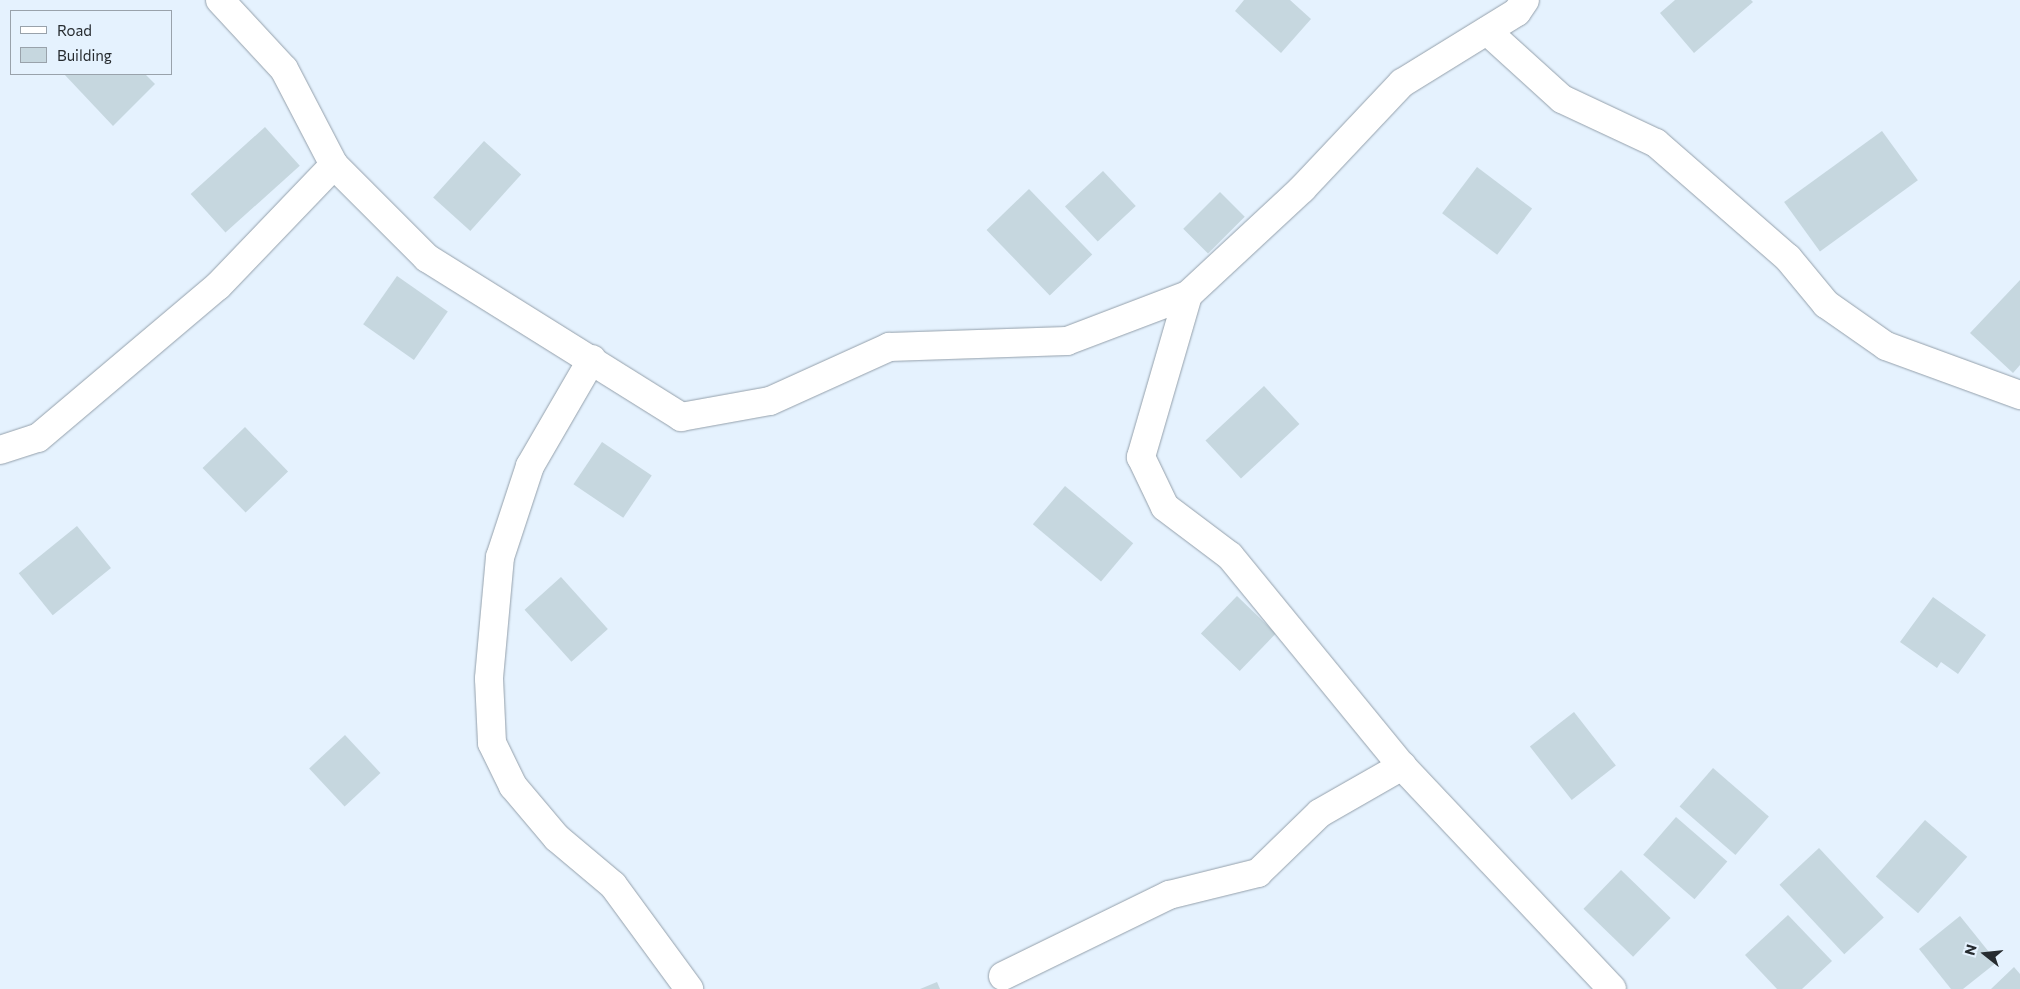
<!DOCTYPE html>
<html>
<head>
<meta charset="utf-8">
<style>
	body { margin:0 }
	#map { position:relative; width:2020px; height:989px; overflow:hidden; background:#e5f2fe; font-family:Commissioner,sans-serif }
	div>[style] { position:absolute }
	.building>* { inset:0; background:#c6d7df; transform-origin:0 0 }
	.roads { filter:drop-shadow(0 0 1px #94a0ab) drop-shadow(0 0 1px #94a0ab) }
	.street>* { height:28px; margin:-14px; padding:0 14px; transform-origin:14px; border-radius:14px; background:#fff }
	span { translate:-50% -50%; white-space:nowrap; text-align:center; line-height:1.15; -webkit-text-stroke:4px #e5f2fe; paint-order:stroke }
	.legend { position:absolute; left:10px; top:10px; width:162px; height:65px; box-sizing:border-box; background:#e5f2fe; border:1px solid #99a2ab; margin:0; padding:6px 9px; list-style:none; font-size:15px; color:#262b2f }
	.legend li { display:flex; align-items:center; gap:10px; height:25px }
	.legend b { width:25px; border:1px solid #99a2ab }
	.north { position:absolute; left:1960px; top:929px; width:50px; height:50px; -webkit-text-stroke:4px #e5f2fe; paint-order:stroke; rotate:286deg; font-size:14px; font-weight:700; line-height:20px; text-align:center; color:#262b2f }
	.north::after { content:''; display:block; margin:auto; width:18px; height:22px; background:#262b2f; clip-path:polygon(50% 0,100% 100%,50% 72%,0 100%) }
</style>
</head>
<body>
<div id="map">
	<div class="building">
		<div style="clip-path:polygon(1244px 0,1290px 0,1311px 19px,1281px 53px,1235px 11px)"></div>
		<div style="clip-path:polygon(1675px 0,1751px 0,1753px 2px,1694px 53px,1660px 13px)"></div>
		<div style="clip-path:polygon(64px 74px,145px 74px,155px 84px,113px 126px)"></div>
		<div style="left:265px;top:127px;width:52px;height:100px;rotate:48deg"></div>
		<div style="left:1882px;top:131px;width:61px;height:121px;rotate:54deg"></div>
		<div style="left:484px;top:141px;width:50px;height:76px;rotate:42deg"></div>
		<div style="left:1477px;top:167px;width:69px;height:58px;rotate:37deg"></div>
		<div style="left:1103px;top:171px;width:48px;height:52px;rotate:47deg"></div>
		<div style="left:1029px;top:189px;width:91px;height:59px;rotate:46deg"></div>
		<div style="left:1220px;top:192px;width:35px;height:52px;rotate:45deg"></div>
		<div style="left:397px;top:276px;width:62px;height:59px;rotate:35deg"></div>
		<div style="clip-path:polygon(2020px 280px,2020px 365px,2013px 373px,1970px 333px)"></div>
		<div style="left:1264px;top:386px;width:52px;height:80px;rotate:47deg"></div>
		<div style="left:245px;top:427px;width:62px;height:59px;rotate:46deg"></div>
		<div style="left:602px;top:442px;width:60px;height:51px;rotate:34deg"></div>
		<div style="left:1065px;top:486px;width:89px;height:50px;rotate:40deg"></div>
		<div style="left:77px;top:526px;width:54px;height:75px;rotate:51deg"></div>
		<div style="left:561px;top:577px;width:70px;height:49px;rotate:48deg"></div>
		<div style="left:1237px;top:596px;width:54px;height:52px;rotate:44deg"></div>
		<div style="clip-path:polygon(1933px 597px,1986px 635px,1958px 674px,1941px 662px,1937px 668px,1900px 642px)"></div>
		<div style="left:1574px;top:712px;width:68px;height:56px;rotate:52deg"></div>
		<div style="left:345px;top:735px;width:52px;height:49px;rotate:47deg"></div>
		<div style="left:1713px;top:768px;width:74px;height:51px;rotate:41deg"></div>
		<div style="left:1676px;top:817px;width:68px;height:50px;rotate:41deg"></div>
		<div style="left:1925px;top:820px;width:56px;height:75px;rotate:41deg"></div>
		<div style="left:1819px;top:848px;width:95px;height:54px;rotate:47deg"></div>
		<div style="left:1621px;top:870px;width:69px;height:54px;rotate:44deg"></div>
		<div style="clip-path:polygon(1788px 915px,1832px 961px,1802px 989px,1777px 989px,1745px 955px)"></div>
		<div style="clip-path:polygon(1960px 916px,1997px 962px,1963px 989px,1951px 989px,1919px 949px)"></div>
		<div style="clip-path:polygon(2014px 967px,2020px 974px,2020px 989px,1991px 989px)"></div>
		<div style="clip-path:polygon(937px 982px,940px 989px,920px 989px)"></div>
	</div>
	<div class="roads">
		<div class="street">
			<div style="left:220px;top:0;width:94px;rotate:47.2deg"></div>
			<div style="left:284px;top:69px;width:108px;rotate:62.5deg"></div>
			<div style="left:1487px;top:31px;width:101px;rotate:42.2deg"></div>
			<div style="left:1562px;top:99px;width:104px;rotate:25.1deg"></div>
			<div style="left:1656px;top:143px;width:175px;rotate:41.1deg"></div>
			<div style="left:1788px;top:258px;width:60px;rotate:50.4deg"></div>
			<div style="left:1826px;top:304px;width:73px;rotate:35deg"></div>
			<div style="left:1886px;top:346px;width:143px;rotate:20.1deg"></div>
			<div style="left:1188px;top:295px;width:169px;rotate:106.2deg"></div>
			<div style="left:1141px;top:457px;width:55px;rotate:64.4deg"></div>
			<div style="left:1165px;top:507px;width:81px;rotate:37deg"></div>
			<div style="left:1230px;top:556px;width:271px;rotate:50.7deg"></div>
			<div style="left:1402px;top:766px;width:306px;rotate:46.7deg"></div>
			<div style="left:592px;top:359px;width:124px;rotate:120.1deg"></div>
			<div style="left:530px;top:466px;width:96px;rotate:108.2deg"></div>
			<div style="left:500px;top:557px;width:122px;rotate:95.2deg"></div>
			<div style="left:489px;top:679px;width:64px;rotate:87.3deg"></div>
			<div style="left:492px;top:743px;width:48px;rotate:64deg"></div>
			<div style="left:513px;top:786px;width:68px;rotate:49.8deg"></div>
			<div style="left:557px;top:838px;width:73px;rotate:40deg"></div>
			<div style="left:613px;top:885px;width:129px;rotate:53.8deg"></div>
			<div style="left:0;top:450px;width:40px;rotate:-18deg"></div>
			<div style="left:38px;top:438px;width:236px;rotate:-40.2deg"></div>
			<div style="left:218px;top:286px;width:168px;rotate:-46.2deg"></div>
			<div style="left:334px;top:165px;width:132px;rotate:45deg"></div>
			<div style="left:427px;top:258px;width:300px;rotate:32deg"></div>
			<div style="left:681px;top:417px;width:90px;rotate:-10.2deg"></div>
			<div style="left:770px;top:401px;width:131px;rotate:-24.4deg"></div>
			<div style="left:889px;top:347px;width:178px;rotate:-1.9deg"></div>
			<div style="left:1067px;top:341px;width:129px;rotate:-20.8deg"></div>
			<div style="left:1188px;top:295px;width:156px;rotate:-42.9deg"></div>
			<div style="left:1302px;top:189px;width:146px;rotate:-46.7deg"></div>
			<div style="left:1402px;top:83px;width:135px;rotate:-31.7deg"></div>
			<div style="left:1517px;top:12px;width:14px;rotate:-56deg"></div>
			<div style="left:1003px;top:976px;width:185px;rotate:-26deg"></div>
			<div style="left:1169px;top:895px;width:92px;rotate:-13.9deg"></div>
			<div style="left:1258px;top:873px;width:86px;rotate:-44.1deg"></div>
			<div style="left:1320px;top:813px;width:95px;rotate:-29.8deg"></div>
		</div>
	</div>
	<ul class="legend">
	<li><b style="height:6px;background:#fff"></b>Road</li>
	<li><b style="height:14px;background:#c6d7df"></b>Building</li>
	</ul>
	<div class="north">N</div>
</div>
</body>
</html>
